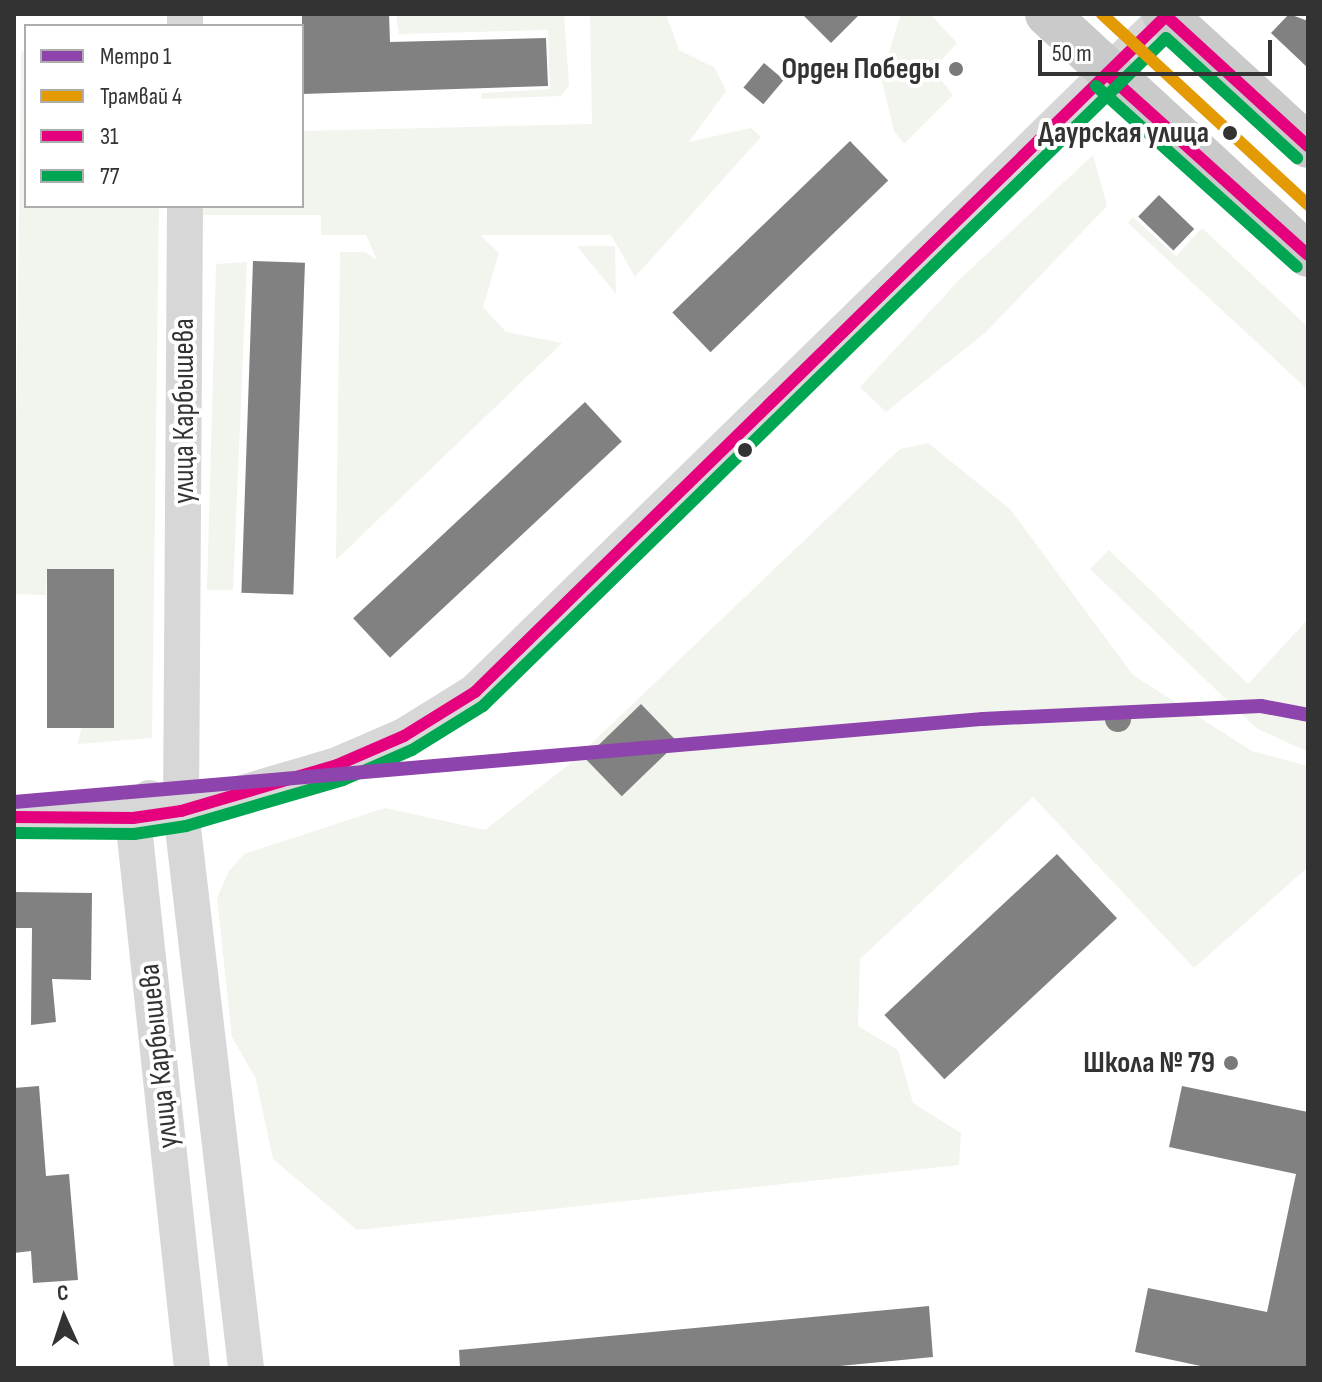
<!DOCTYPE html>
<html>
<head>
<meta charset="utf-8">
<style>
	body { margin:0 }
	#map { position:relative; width:1322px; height:1382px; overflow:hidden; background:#fff; font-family:"Sofia Sans Condensed",sans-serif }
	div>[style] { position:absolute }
	.green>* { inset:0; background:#f1f5ed }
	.building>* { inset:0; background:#818181; transform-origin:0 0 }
	.round { border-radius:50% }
	.minor>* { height:36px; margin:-18px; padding:0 18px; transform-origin:18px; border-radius:18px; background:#d7d7d7 }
	.major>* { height:44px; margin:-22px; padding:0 22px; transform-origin:22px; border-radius:22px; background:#cacaca }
	.bus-1>* { height:12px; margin:-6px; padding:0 6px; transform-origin:6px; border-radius:6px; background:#e5007d }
	.bus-2>* { height:12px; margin:-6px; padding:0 6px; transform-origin:6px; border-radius:6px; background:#00a651 }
	.tram-1>* { height:12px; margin:-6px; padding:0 6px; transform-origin:6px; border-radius:6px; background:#e39a05 }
	.metro-1>* { height:14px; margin:-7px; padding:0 7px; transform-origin:7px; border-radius:7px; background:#8e44ad }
	.dots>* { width:22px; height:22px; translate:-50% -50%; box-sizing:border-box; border:4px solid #fff; border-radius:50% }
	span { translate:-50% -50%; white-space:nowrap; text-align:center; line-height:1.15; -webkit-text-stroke:8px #fff; paint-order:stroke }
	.poi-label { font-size:30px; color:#333; font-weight:700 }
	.right { translate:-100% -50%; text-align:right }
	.stop-label { font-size:30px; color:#333; font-weight:700 }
	.street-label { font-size:30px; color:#333 }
	.frame { position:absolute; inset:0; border:16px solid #333; pointer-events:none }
	.legend { position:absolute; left:24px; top:24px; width:280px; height:184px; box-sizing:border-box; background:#fff; border:2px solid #adadad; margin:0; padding:10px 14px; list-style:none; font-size:24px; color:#333 }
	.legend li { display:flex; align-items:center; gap:16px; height:40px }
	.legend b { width:40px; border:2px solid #adadad }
	.north { position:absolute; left:24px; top:1278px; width:80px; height:80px; -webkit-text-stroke:6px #fff; paint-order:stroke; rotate:357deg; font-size:22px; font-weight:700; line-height:32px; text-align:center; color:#333 }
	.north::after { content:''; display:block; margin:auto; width:28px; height:36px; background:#333; clip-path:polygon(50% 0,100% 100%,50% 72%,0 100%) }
	.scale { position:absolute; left:1038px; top:40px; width:234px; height:36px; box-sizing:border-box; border:4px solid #333; border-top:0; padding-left:10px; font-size:24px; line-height:28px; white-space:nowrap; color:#333; -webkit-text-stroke:6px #fff; paint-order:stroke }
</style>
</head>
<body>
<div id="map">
	<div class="green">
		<div style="clip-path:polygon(396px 14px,564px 14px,569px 85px,561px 96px,481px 99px,481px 93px,550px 89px,548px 30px,399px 34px)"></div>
		<div style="clip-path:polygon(590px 14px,666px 14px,679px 50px,715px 68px,726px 91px,689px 142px,751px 128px,761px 137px,635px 277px,611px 235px,480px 235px,499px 253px,483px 307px,506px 332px,562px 343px,336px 560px,340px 252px,365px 252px,377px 260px,366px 235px,321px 235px,321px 215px,195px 215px,195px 206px,302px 206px,302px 131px,592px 124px)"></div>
		<div style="clip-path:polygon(901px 14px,930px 14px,957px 43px,933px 69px,953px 95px,904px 144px,894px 131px,881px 77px)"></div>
		<div style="clip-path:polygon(21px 51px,26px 52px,26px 206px,159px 206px,152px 738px,78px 744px,114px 569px,47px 569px,46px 595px,14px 594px)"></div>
		<div style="clip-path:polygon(1093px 155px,1107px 206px,985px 333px,886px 412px,860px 387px,960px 279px)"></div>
		<div style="clip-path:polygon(1133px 217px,1176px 256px,1202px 228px,1308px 327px,1308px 390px,1128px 223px)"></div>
		<div style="clip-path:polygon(577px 246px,615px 246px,616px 294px)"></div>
		<div style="clip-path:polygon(247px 262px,233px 590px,207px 590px,216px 264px)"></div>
		<div style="clip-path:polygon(928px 443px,1010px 509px,1133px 675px,1252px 751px,1308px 766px,1308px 867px,1194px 968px,1033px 797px,860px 959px,858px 1026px,898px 1050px,913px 1103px,961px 1133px,959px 1165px,357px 1230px,273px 1159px,256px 1079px,232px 1037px,217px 898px,229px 871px,244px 854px,385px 808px,485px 830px,572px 762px,900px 449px)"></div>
		<div style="clip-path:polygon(1109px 550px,1248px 684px,1308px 619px,1308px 752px,1256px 728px,1090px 569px)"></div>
	</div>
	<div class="building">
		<div style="clip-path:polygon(389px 14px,390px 42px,546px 38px,548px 86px,302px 94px,302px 15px)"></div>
		<div style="clip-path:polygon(802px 14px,860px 14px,831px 43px)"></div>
		<div style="clip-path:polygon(1289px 14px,1308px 21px,1308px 68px,1271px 33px)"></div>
		<div style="left:764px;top:63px;width:26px;height:32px;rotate:40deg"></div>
		<div style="left:850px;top:141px;width:55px;height:247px;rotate:46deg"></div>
		<div style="left:1159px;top:195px;width:49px;height:30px;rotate:44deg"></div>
		<div style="left:253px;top:261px;width:52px;height:332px;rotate:2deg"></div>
		<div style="left:585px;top:402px;width:54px;height:317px;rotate:47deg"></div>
		<div style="left:47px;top:569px;width:67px;height:159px"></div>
		<div style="left:641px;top:704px;width:53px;height:78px;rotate:46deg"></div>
		<div class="round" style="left:1105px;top:706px;width:26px;height:26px"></div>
		<div style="left:1057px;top:854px;width:88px;height:236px;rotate:47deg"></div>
		<div style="clip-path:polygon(14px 892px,92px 893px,91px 980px,52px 979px,56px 1022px,31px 1025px,32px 928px,14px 928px)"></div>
		<div style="clip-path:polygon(39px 1086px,46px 1176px,69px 1174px,78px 1280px,33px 1283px,31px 1251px,14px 1253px,14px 1088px)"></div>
		<div style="clip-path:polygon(1182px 1086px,1308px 1112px,1308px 1368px,1210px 1368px,1135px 1352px,1148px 1288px,1267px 1312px,1296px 1174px,1169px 1147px)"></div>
		<div style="clip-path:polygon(929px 1306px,933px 1357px,819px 1368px,460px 1368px,459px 1350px)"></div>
	</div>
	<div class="minor">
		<div style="left:185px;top:26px;width:12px;rotate:-90deg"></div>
		<div style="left:185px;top:206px;width:605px;rotate:90.38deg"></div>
		<div style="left:181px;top:811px;width:561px;rotate:83.34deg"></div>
		<div style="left:149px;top:798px;width:26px;rotate:129deg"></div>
		<div style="left:133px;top:818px;width:553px;rotate:83.88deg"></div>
		<div style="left:14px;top:817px;width:119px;rotate:0.5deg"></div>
		<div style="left:133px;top:818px;width:49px;rotate:-8.3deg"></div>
		<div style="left:181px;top:811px;width:163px;rotate:-16.4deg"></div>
		<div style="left:337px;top:765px;width:73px;rotate:-23.4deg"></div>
		<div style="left:404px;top:736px;width:84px;rotate:-31.8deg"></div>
		<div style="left:475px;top:692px;width:970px;rotate:-44.33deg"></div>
	</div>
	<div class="major">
		<div style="left:1047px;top:14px;width:355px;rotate:42.7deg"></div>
		<div style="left:1164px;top:14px;width:195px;rotate:42.5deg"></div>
	</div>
	<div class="bus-1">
		<div style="left:1107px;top:74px;width:270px;rotate:42deg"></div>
		<div style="left:14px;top:817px;width:119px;rotate:0.5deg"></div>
		<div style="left:133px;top:818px;width:49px;rotate:-8.3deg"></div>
		<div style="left:181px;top:811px;width:163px;rotate:-16.4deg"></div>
		<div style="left:337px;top:765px;width:73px;rotate:-23.4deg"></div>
		<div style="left:404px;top:736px;width:84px;rotate:-31.8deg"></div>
		<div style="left:475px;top:692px;width:967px;rotate:-44.37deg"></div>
		<div style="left:1166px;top:16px;width:193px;rotate:42.5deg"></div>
	</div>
	<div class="bus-2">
		<div style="left:1096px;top:86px;width:270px;rotate:42deg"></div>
		<div style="left:14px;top:833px;width:120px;rotate:0.5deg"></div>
		<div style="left:134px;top:834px;width:53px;rotate:-8.7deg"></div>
		<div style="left:186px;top:826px;width:164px;rotate:-16.3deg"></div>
		<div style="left:343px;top:780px;width:75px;rotate:-23.5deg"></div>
		<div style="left:412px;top:750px;width:84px;rotate:-31.8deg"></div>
		<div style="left:483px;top:706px;width:955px;rotate:-44.36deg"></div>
		<div style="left:1166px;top:38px;width:178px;rotate:42.5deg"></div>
	</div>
	<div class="tram-1">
		<div style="left:1102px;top:14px;width:281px;rotate:42.8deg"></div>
	</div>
	<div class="metro-1">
		<div style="left:14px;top:802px;width:973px;rotate:-4.9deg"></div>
		<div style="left:983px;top:719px;width:278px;rotate:-2.7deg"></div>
		<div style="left:1261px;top:706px;width:48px;rotate:10.8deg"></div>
	</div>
	<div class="dots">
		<div style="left:956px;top:69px;background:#7a7a7a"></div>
		<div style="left:1230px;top:133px;background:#333"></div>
		<div style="left:745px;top:450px;background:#333"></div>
		<div style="left:1231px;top:1063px;background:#7a7a7a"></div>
	</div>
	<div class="poi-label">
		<span class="right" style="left:940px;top:69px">Орден Победы</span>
		<span class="right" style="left:1215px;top:1063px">Школа № 79</span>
	</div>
	<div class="stop-label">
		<span class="right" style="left:1209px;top:133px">Даурская улица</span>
	</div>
	<div class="street-label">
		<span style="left:184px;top:411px;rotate:-90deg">улица Карбышева</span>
		<span style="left:159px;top:1056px;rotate:-96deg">улица Карбышева</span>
	</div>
	<div class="frame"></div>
	<ul class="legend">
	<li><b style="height:10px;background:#8e44ad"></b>Метро 1</li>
	<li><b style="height:10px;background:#e39a05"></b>Трамвай 4</li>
	<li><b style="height:10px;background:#e5007d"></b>31</li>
	<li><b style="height:10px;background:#00a651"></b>77</li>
	</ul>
	<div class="north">С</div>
	<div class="scale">50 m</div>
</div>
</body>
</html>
